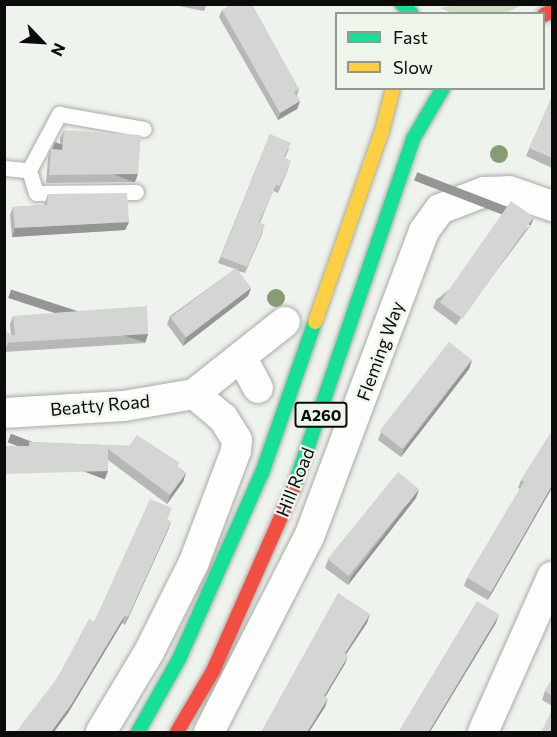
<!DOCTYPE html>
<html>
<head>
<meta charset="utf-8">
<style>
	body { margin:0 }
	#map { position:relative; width:557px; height:737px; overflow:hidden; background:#eff3ed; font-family:Commissioner,sans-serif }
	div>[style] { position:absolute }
	.green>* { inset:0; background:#cddec3 }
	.roads { filter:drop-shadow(0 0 2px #a8aba7) drop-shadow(0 0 2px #a8aba7) }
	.lane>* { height:15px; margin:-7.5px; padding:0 7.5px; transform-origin:7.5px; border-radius:7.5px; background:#fdfdfc }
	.street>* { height:30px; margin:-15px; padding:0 15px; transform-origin:15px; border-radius:15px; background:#fdfdfc }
	.fast>* { height:14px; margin:-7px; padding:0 7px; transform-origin:7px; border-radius:7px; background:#16e098 }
	.slow>* { height:14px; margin:-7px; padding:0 7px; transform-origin:7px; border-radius:7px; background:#ffcf43 }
	.jam>* { height:14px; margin:-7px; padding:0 7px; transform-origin:7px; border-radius:7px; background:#f24e42 }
	.trees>* { width:18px; height:18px; margin:-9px; border-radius:50%; background:#869c74 }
	.wall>* { inset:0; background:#b5b8b5 }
	.shaded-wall>* { inset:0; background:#949693; transform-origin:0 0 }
	.building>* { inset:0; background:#d3d6d2; transform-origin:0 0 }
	span { translate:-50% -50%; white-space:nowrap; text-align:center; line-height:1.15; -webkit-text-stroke:4.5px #eef5eb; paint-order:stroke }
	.shield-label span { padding:2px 4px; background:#eef5eb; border:2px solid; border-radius:4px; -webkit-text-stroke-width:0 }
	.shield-label { font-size:16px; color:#0a0c09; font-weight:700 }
	.street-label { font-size:18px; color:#0a0c09 }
	.frame { position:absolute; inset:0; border:6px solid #0a0c09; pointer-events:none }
	.legend { position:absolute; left:335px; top:12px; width:210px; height:78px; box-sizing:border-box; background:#eef5eb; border:2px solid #939891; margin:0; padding:8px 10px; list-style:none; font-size:18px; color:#0a0c09 }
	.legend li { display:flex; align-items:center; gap:12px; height:30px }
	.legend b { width:30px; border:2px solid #939891 }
	.north { position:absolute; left:12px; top:12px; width:60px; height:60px; -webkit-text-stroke:4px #eef5eb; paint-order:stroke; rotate:115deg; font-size:16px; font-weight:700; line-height:24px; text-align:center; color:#0a0c09 }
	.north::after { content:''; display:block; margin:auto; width:21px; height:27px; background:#0a0c09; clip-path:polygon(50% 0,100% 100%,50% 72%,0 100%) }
</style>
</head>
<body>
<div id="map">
	<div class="green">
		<div style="clip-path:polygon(461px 4px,522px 4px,522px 5px,503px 14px,452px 13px,440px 8px)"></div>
	</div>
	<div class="roads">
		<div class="lane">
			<div style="left:4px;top:168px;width:25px;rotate:5deg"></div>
			<div style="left:29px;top:170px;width:24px;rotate:73deg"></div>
			<div style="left:36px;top:193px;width:100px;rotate:-0.6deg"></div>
			<div style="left:29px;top:170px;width:64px;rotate:-61.8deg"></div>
			<div style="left:59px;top:114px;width:86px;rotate:10deg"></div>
		</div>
		<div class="street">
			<div style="left:242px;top:358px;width:34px;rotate:62deg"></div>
			<div style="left:4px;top:413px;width:120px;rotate:-3.3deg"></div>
			<div style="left:124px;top:406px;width:71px;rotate:-9.7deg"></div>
			<div style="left:194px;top:394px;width:116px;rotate:-38.4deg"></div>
			<div style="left:101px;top:732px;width:93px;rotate:-59deg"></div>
			<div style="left:149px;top:652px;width:101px;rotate:-63.4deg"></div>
			<div style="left:194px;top:562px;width:119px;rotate:-69.3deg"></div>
			<div style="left:236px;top:451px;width:11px;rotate:-85deg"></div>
			<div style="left:237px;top:440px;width:26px;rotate:-122deg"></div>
			<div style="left:223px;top:418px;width:38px;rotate:-140deg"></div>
			<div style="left:209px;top:732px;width:219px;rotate:-62.9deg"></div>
			<div style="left:309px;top:537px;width:327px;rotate:-69.4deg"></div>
			<div style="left:424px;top:231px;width:27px;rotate:-54deg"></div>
			<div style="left:440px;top:209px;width:47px;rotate:-21.1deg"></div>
			<div style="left:484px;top:192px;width:25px;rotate:-2deg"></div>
			<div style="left:509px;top:191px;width:46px;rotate:19.2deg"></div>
			<div style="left:483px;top:732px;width:170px;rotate:-66deg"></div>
		</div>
		<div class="fast">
			<div style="left:402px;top:4px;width:14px;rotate:45deg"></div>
			<div style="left:294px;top:487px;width:368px;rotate:-71.1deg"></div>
			<div style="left:413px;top:139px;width:59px;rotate:-59.5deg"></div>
			<div style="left:138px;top:732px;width:84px;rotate:-60.7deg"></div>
			<div style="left:179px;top:659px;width:204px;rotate:-66deg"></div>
			<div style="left:262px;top:473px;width:160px;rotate:-70.7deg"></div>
		</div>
		<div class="slow">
			<div style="left:315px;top:322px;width:202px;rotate:-70.7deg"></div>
			<div style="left:382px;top:131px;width:44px;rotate:-75.7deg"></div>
		</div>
		<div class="jam">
			<div style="left:544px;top:15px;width:9px;rotate:-27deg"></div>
			<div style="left:177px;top:732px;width:71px;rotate:-59.5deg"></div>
			<div style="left:213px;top:671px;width:201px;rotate:-66.2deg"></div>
		</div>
	</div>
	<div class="trees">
		<div style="left:499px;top:154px"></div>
		<div style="left:276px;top:298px"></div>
	</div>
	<div class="wall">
		<div style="clip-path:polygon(169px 4px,207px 4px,204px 11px)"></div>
		<div style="clip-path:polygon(222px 10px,299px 89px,297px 96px,300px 101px,297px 109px,278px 120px,219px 17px)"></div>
		<div style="clip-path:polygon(552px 97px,552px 168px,526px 156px)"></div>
		<div style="clip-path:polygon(64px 130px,135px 182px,46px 183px,48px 158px,51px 149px,60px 150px,60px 138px)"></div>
		<div style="clip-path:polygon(270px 134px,289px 149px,285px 158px,289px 167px,278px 193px,273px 191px,260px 223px,263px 232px,245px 273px,238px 271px,251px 288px,248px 296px,183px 346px,167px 324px,170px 316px,235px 269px,218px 263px)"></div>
		<div style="clip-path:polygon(48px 194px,129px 222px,125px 230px,12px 237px,10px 215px,13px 207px,44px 205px)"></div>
		<div style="clip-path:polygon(531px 225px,456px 325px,433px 308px,436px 300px)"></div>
		<div style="clip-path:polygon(13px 316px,148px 334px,145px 343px,4px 352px,11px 334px,10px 324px)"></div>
		<div style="clip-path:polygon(472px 360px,469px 369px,401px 457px,378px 440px,381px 432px)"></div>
		<div style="clip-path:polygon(552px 431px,488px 600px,464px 586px,467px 578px,520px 489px,518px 488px,521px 480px)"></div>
		<div style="clip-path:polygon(29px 442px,129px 446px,178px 467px,186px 473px,183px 482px,167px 504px,108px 460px,105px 479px,28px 446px)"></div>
		<div style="clip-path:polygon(416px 498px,348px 585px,325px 568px,328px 560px)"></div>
		<div style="clip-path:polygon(168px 520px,171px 522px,168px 530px,125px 625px,122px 623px,68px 713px,57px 678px,94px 622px)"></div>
		<div style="clip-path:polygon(552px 679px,552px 706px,542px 700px,545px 691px)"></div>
	</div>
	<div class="shaded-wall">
		<div style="clip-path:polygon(300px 101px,297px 109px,278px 120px,280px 113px)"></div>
		<div style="left:138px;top:174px;width:9px;height:89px;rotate:111deg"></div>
		<div style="left:534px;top:217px;width:9px;height:125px;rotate:111deg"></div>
		<div style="clip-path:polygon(129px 222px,125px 230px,12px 237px,15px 228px)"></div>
		<div style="clip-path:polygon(251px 288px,248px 296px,183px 346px,186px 338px)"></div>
		<div style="left:148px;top:334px;width:9px;height:144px;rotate:108deg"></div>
		<div style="clip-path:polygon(472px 360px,469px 369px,401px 457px,404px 449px)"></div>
		<div style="left:108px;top:471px;width:9px;height:104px;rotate:111deg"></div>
		<div style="clip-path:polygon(186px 473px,183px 482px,167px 504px,170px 495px)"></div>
		<div style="clip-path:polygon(552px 485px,552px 488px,488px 600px,491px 592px)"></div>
		<div style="clip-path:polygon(419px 489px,416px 498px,348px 585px,351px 577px)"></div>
		<div style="clip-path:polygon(171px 522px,168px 530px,125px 625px,128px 617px)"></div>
		<div style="clip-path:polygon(370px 614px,367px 623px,341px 662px,345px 653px)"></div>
		<div style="clip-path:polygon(499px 614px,496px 623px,430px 732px,428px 732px)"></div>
		<div style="clip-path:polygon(125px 615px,122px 623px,68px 713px,54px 732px,51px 732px)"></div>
		<div style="clip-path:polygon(348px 656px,345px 664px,321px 704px,324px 696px)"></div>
		<div style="clip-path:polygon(328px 698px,325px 707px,309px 732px,307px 732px)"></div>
	</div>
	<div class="building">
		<div style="clip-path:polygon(232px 4px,252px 4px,299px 89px,294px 92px,300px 101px,280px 113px,222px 10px)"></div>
		<div style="clip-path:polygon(552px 97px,552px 158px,529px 148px)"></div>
		<div style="clip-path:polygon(64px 130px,141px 135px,138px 174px,49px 175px,51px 149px,62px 150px)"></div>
		<div style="clip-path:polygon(270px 134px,291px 143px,284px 157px,291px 161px,280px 186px,276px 185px,259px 222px,265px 225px,247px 267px,221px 257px)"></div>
		<div style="clip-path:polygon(127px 193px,129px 222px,15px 228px,13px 207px,47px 205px,48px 194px)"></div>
		<div style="left:511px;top:201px;width:28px;height:124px;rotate:35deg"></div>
		<div style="left:236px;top:268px;width:25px;height:82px;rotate:53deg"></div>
		<div style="clip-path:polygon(147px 306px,148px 334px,4px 343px,4px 331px,15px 336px,13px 316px)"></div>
		<div style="left:449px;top:342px;width:29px;height:113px;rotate:38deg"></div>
		<div style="clip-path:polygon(552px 431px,552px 485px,491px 592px,467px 578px,524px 482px,521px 480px)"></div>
		<div style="clip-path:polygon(137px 435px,180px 463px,177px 466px,186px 473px,170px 495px,108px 449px,108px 471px,4px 474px,4px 446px,29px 446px,29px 442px,129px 446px)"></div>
		<div style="left:398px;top:472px;width:27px;height:112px;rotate:39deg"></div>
		<div style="clip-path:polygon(150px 499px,172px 508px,167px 520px,171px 522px,128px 617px,125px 615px,71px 705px,51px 732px,16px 732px,57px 678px,89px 619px,94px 622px)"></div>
		<div style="clip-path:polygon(338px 593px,370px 614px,345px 653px,348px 656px,324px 696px,328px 698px,307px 732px,261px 732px)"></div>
		<div style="left:477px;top:601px;width:26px;height:153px;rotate:31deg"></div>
		<div style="clip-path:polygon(552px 679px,552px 696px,545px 691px)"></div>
		<div style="clip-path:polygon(551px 712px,552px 712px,552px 732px,541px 732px)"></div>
	</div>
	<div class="shield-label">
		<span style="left:321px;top:415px">A260</span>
	</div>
	<div class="street-label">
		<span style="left:380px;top:351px;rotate:-70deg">Fleming Way</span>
		<span style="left:100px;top:405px;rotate:-5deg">Beatty Road</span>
		<span style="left:295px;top:482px;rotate:-68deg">Hill Road</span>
	</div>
	<div class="frame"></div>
	<ul class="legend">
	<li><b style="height:8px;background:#16e098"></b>Fast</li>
	<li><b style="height:8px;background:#ffcf43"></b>Slow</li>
	</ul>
	<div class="north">N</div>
</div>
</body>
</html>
